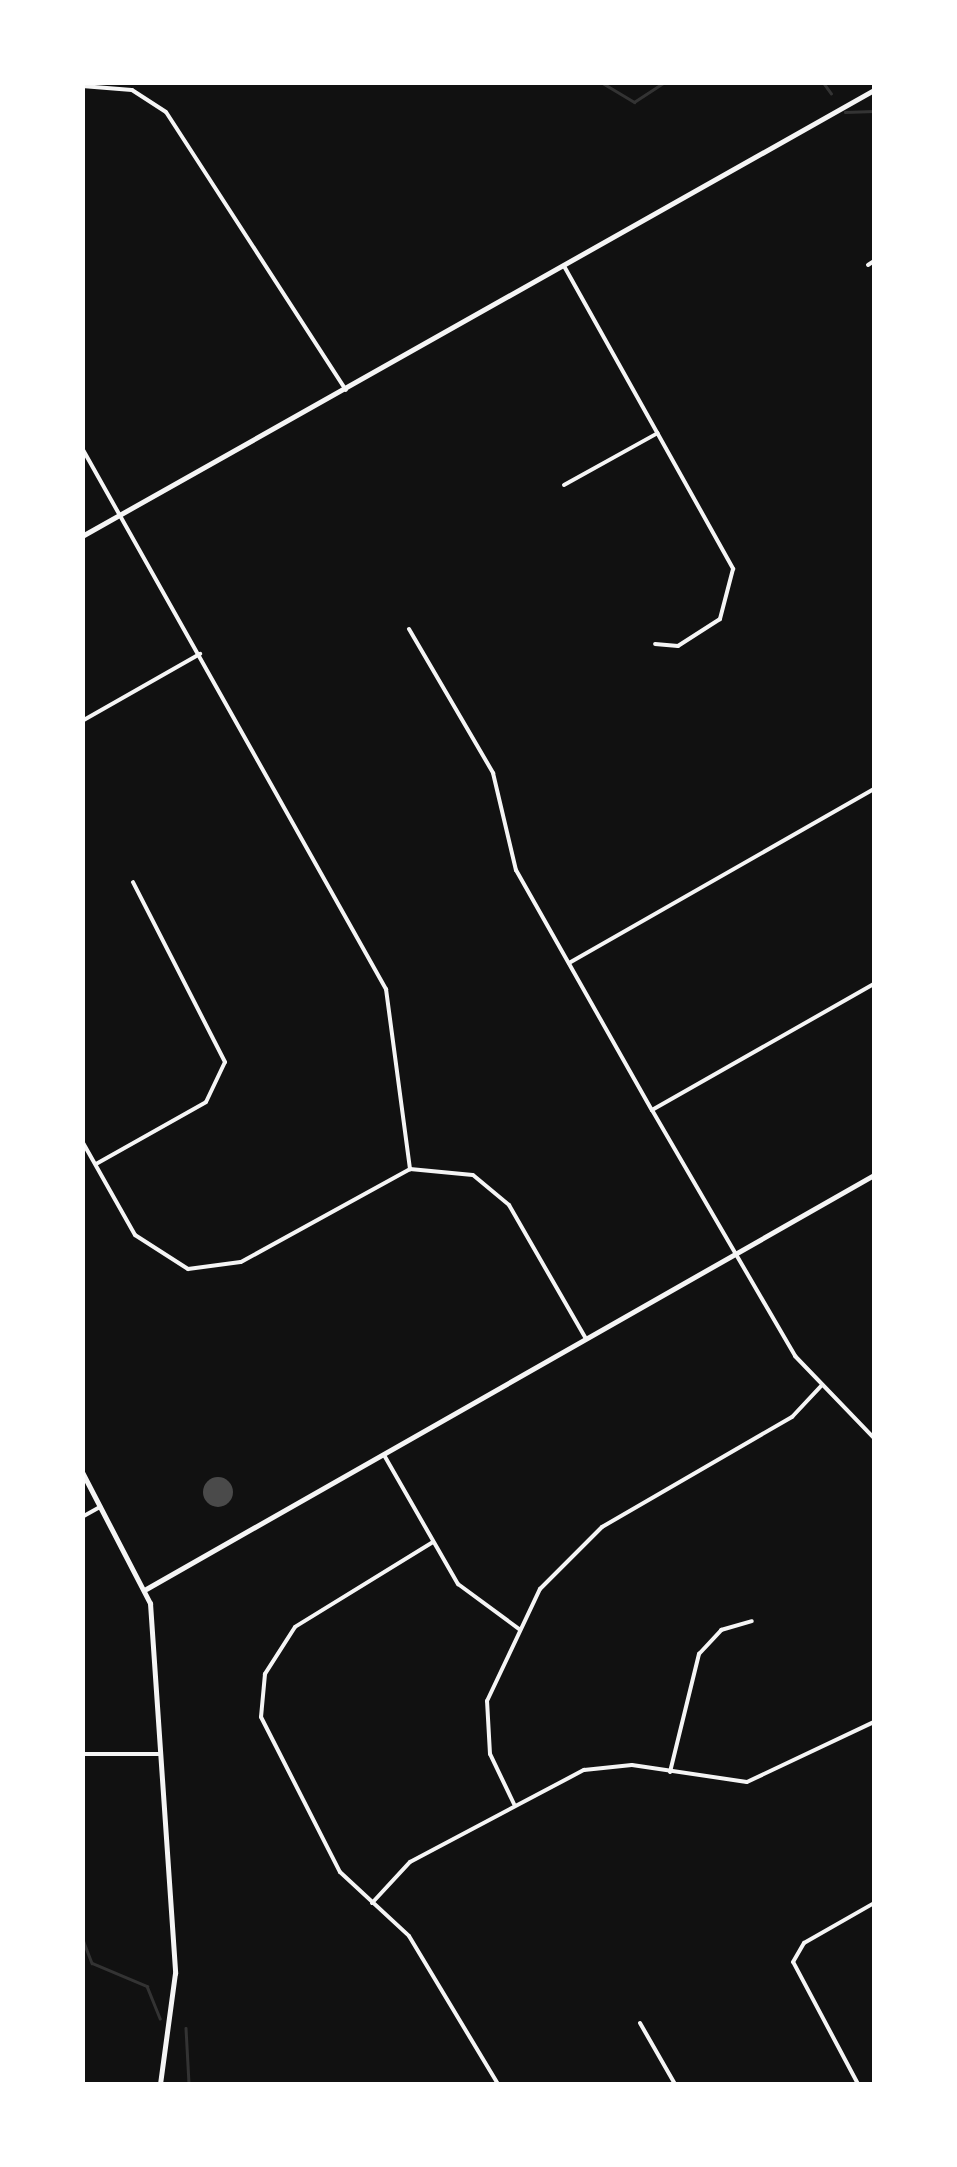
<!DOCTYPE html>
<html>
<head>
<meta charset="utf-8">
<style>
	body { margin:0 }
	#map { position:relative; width:957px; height:2167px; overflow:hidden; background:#111; font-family:Figtree,sans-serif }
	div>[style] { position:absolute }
	.stream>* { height:2.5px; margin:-1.25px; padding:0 1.25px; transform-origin:1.25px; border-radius:1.25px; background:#333 }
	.building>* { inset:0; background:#4a4a4a }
	.round { border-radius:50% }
	.minor>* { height:4px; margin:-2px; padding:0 2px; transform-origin:2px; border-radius:2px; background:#f5f5f5 }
	.tertiary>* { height:5px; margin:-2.5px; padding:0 2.5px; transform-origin:2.5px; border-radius:2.5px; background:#f5f5f5 }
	span { translate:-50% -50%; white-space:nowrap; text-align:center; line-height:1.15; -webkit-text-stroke:10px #fff; paint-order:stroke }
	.frame { position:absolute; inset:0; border:85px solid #fff; pointer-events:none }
</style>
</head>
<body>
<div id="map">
	<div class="stream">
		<div style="left:601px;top:82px;width:39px;rotate:31deg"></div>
		<div style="left:634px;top:102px;width:37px;rotate:-33deg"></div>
		<div style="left:823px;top:82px;width:14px;rotate:54deg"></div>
		<div style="left:845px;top:112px;width:29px;rotate:-2deg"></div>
		<div style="left:82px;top:1937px;width:28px;rotate:69deg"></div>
		<div style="left:92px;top:1963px;width:60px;rotate:22.7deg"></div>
		<div style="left:147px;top:1986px;width:35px;rotate:68deg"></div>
		<div style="left:186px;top:2028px;width:56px;rotate:86.9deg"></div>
	</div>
	<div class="building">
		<div class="round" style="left:203px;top:1477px;width:30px;height:30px"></div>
	</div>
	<div class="minor">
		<div style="left:82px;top:86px;width:50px;rotate:4.6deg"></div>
		<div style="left:132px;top:90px;width:40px;rotate:32.9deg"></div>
		<div style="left:166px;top:112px;width:331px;rotate:57.1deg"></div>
		<div style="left:868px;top:265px;width:7px;rotate:-34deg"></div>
		<div style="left:564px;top:266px;width:347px;rotate:60.8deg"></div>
		<div style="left:733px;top:569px;width:52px;rotate:104.6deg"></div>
		<div style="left:720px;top:619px;width:50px;rotate:147.3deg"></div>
		<div style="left:678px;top:646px;width:23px;rotate:-175deg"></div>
		<div style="left:82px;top:448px;width:621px;rotate:60.67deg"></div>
		<div style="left:386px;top:989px;width:182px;rotate:82.4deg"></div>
		<div style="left:564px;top:485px;width:107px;rotate:-29deg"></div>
		<div style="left:409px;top:629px;width:167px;rotate:59.7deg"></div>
		<div style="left:493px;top:773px;width:100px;rotate:76.7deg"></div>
		<div style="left:516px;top:870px;width:276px;rotate:60.5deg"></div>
		<div style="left:652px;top:1110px;width:285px;rotate:59.8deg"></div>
		<div style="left:795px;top:1356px;width:114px;rotate:46.1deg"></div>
		<div style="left:82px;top:721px;width:136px;rotate:-29.6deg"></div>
		<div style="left:569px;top:963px;width:351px;rotate:-29.7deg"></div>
		<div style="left:652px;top:1110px;width:255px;rotate:-29.6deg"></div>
		<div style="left:82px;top:1141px;width:108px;rotate:60.6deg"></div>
		<div style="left:135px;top:1235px;width:63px;rotate:32.7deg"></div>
		<div style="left:188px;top:1269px;width:53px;rotate:-7.5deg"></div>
		<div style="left:241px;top:1262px;width:193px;rotate:-28.8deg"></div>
		<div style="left:410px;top:1169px;width:63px;rotate:5.4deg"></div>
		<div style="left:473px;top:1175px;width:47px;rotate:39.8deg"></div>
		<div style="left:509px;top:1205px;width:155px;rotate:60.1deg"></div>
		<div style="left:96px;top:1164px;width:126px;rotate:-29.4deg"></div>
		<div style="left:206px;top:1102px;width:44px;rotate:-64.6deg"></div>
		<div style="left:225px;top:1062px;width:202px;rotate:-117.1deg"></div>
		<div style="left:384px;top:1455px;width:149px;rotate:60.2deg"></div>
		<div style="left:458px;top:1584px;width:76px;rotate:36.4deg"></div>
		<div style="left:82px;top:1517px;width:21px;rotate:-29deg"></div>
		<div style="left:433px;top:1542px;width:162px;rotate:148.4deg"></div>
		<div style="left:295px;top:1627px;width:56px;rotate:122.6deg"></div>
		<div style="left:265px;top:1674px;width:43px;rotate:95.3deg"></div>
		<div style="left:261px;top:1717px;width:174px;rotate:63deg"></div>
		<div style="left:340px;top:1872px;width:94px;rotate:42.8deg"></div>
		<div style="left:409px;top:1936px;width:173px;rotate:59deg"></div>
		<div style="left:82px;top:1754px;width:78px"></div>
		<div style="left:670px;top:1772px;width:122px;rotate:-76.2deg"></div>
		<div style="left:699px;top:1654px;width:33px;rotate:-47deg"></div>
		<div style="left:721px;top:1630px;width:32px;rotate:-16deg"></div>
		<div style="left:514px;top:1804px;width:55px;rotate:-115.6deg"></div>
		<div style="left:490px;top:1754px;width:53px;rotate:-93.2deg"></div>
		<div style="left:487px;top:1701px;width:124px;rotate:-64.7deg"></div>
		<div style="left:540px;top:1589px;width:88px;rotate:-45deg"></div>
		<div style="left:602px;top:1527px;width:220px;rotate:-30.1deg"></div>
		<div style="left:792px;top:1417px;width:44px;rotate:-46.8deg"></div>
		<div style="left:372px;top:1903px;width:56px;rotate:-47.2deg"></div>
		<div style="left:410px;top:1862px;width:197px;rotate:-27.9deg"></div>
		<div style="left:584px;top:1770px;width:48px;rotate:-5.9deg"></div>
		<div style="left:632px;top:1765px;width:116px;rotate:8.4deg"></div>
		<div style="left:747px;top:1782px;width:140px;rotate:-25.3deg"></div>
		<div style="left:640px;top:2023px;width:70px;rotate:60.2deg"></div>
		<div style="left:858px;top:2084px;width:138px;rotate:-118deg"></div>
		<div style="left:793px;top:1962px;width:22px;rotate:-60deg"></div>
		<div style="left:804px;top:1943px;width:81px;rotate:-29.7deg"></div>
	</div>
	<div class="tertiary">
		<div style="left:82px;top:536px;width:909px;rotate:-29.39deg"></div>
		<div style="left:82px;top:1472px;width:148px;rotate:62.6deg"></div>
		<div style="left:150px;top:1603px;width:371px;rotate:86.1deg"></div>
		<div style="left:175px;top:1973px;width:112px;rotate:97.7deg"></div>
		<div style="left:146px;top:1589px;width:837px;rotate:-29.63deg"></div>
	</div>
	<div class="frame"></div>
</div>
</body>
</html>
